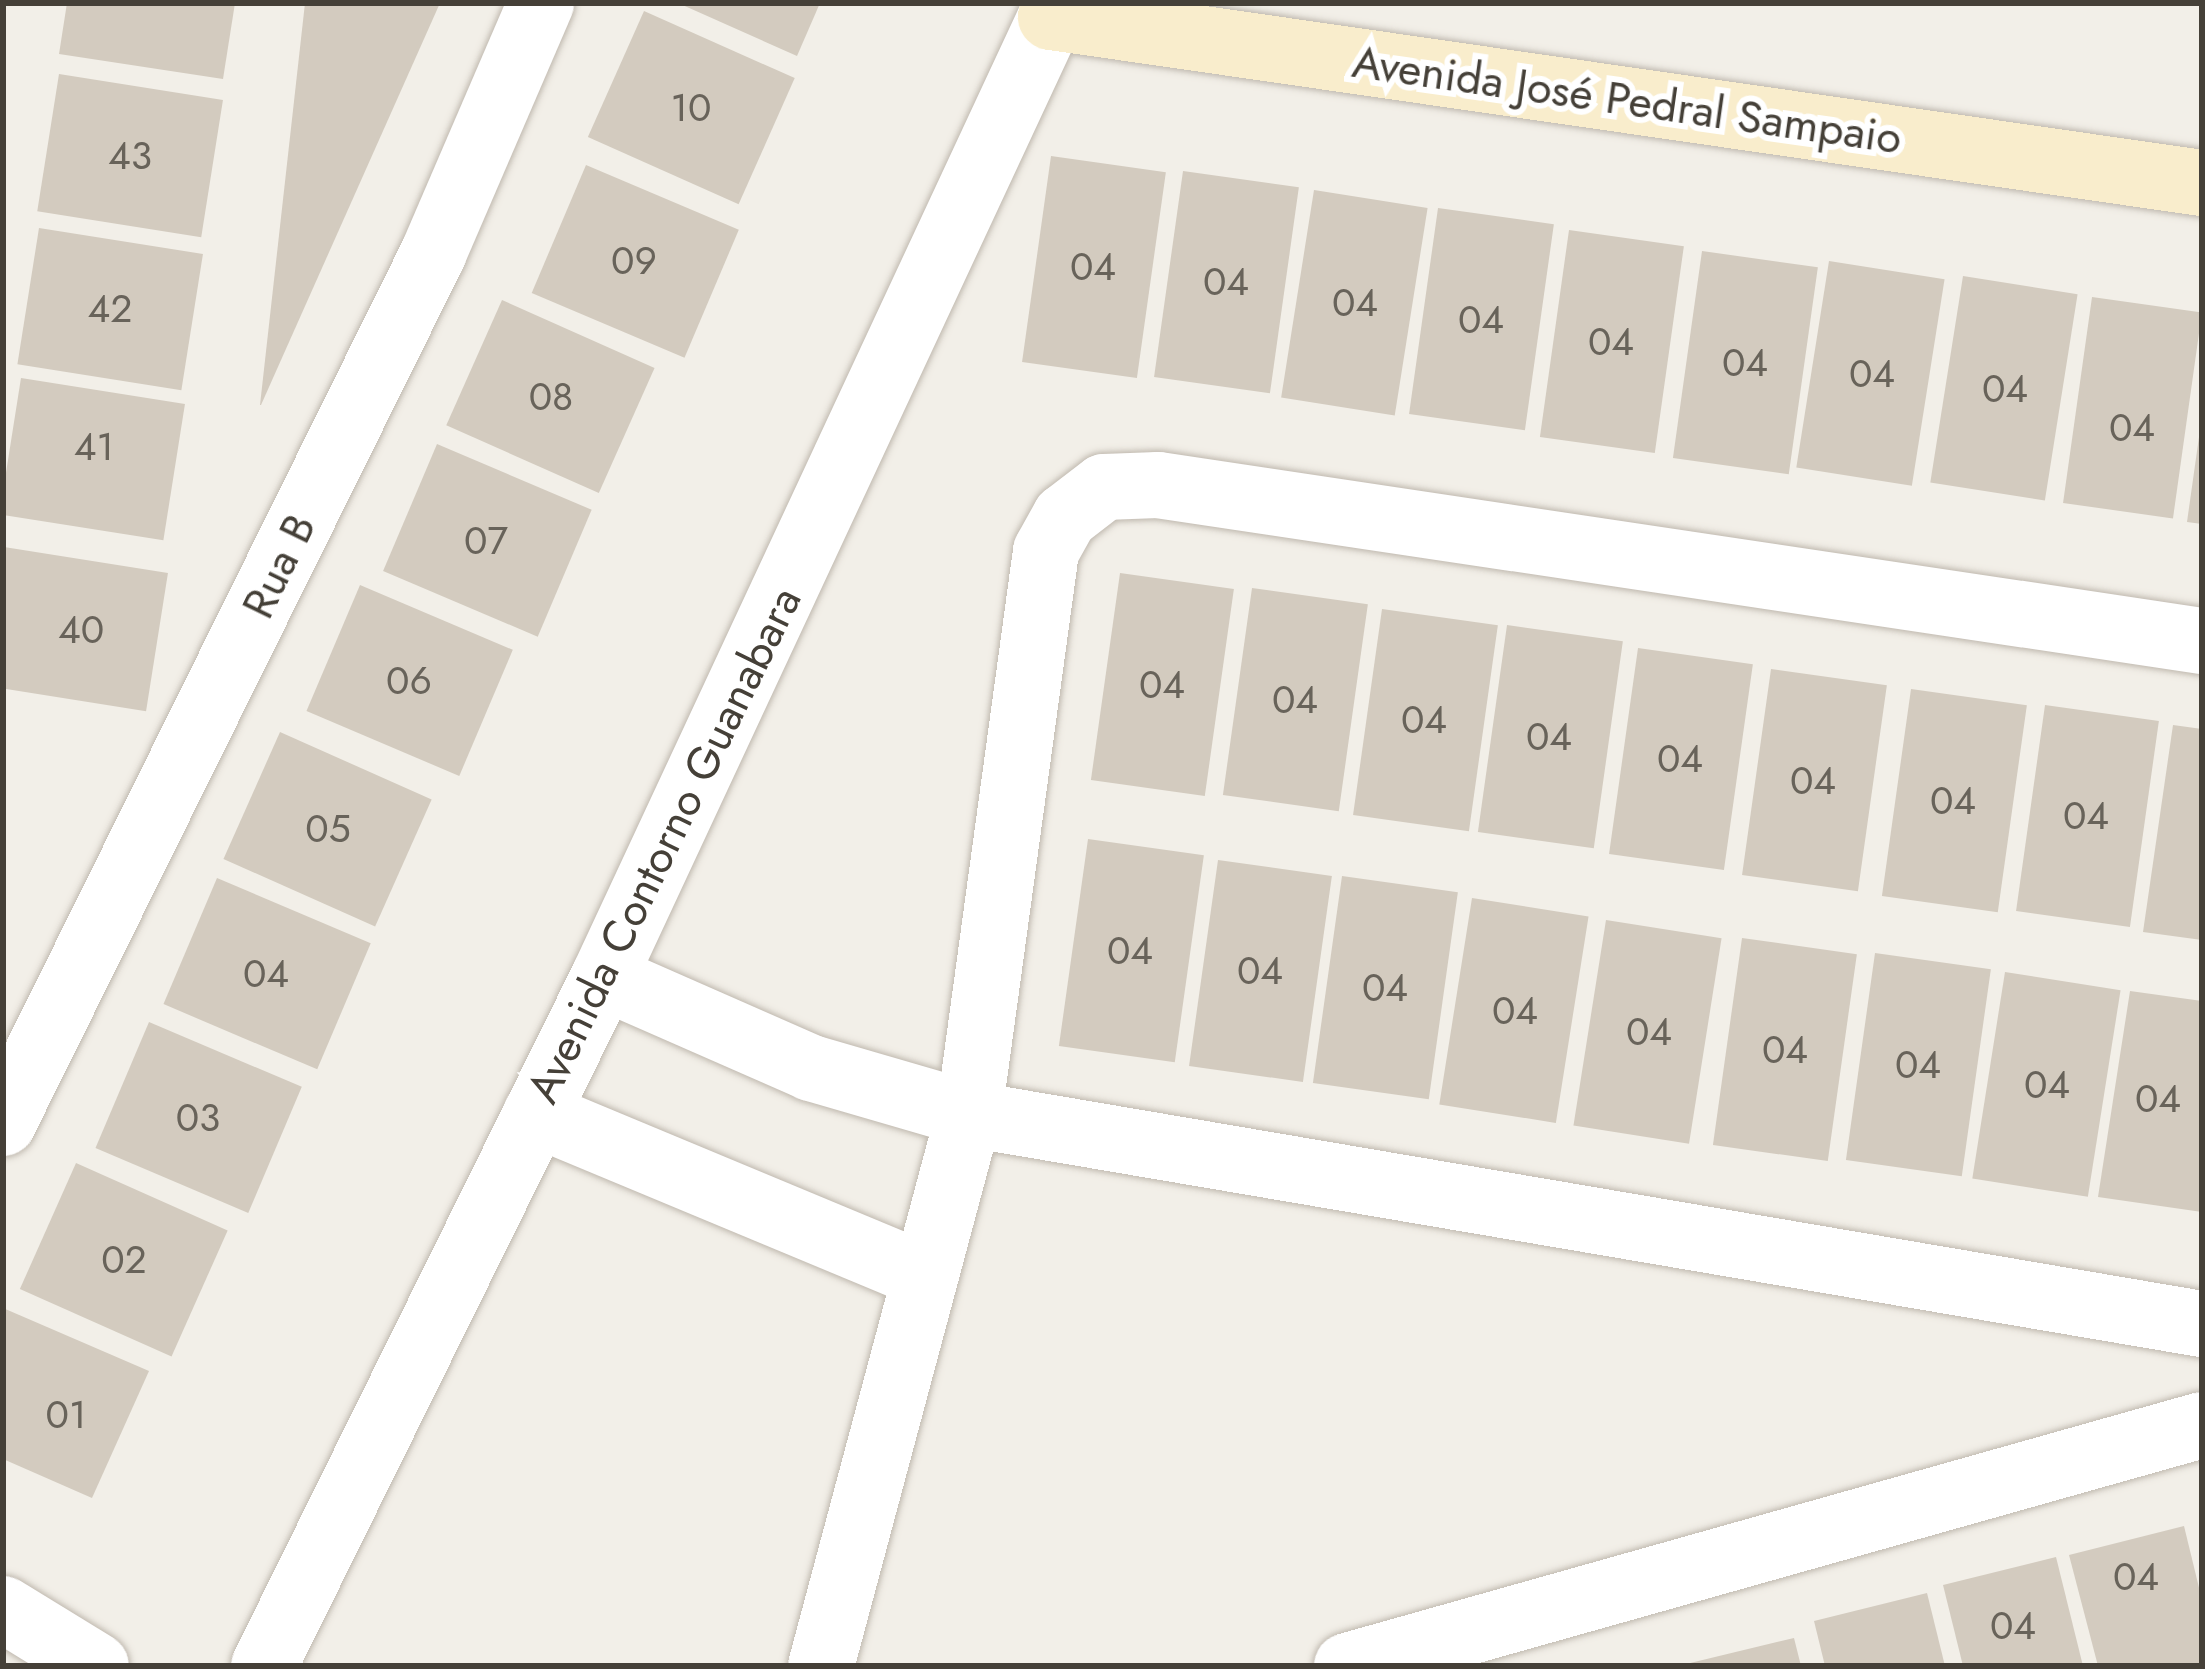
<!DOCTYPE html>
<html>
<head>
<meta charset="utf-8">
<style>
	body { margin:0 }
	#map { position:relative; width:2205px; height:1669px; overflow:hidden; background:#f2efe8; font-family:Jost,sans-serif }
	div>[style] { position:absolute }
	.building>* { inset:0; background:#d3cbbf; transform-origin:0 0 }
	.roads { filter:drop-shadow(0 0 3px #c0b9af) drop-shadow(0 0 3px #c0b9af) }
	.minor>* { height:66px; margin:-33px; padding:0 33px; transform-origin:33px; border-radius:33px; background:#fff }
	.tertiary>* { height:66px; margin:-33px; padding:0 33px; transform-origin:33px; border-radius:33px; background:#fff }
	.secondary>* { height:66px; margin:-33px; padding:0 33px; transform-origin:33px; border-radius:33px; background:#f9edcc }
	span { translate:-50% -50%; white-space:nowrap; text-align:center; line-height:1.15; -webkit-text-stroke:12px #fff; paint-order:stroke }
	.number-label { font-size:39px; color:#68635a }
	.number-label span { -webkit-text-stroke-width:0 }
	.street-label { font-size:45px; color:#454038 }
	.frame { position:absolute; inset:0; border:6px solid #454038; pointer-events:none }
</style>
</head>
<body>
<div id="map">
	<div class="building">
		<div style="clip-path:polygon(67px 3px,235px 3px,223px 79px,59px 54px)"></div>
		<div style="clip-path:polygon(305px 3px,440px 3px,261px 405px,260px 405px)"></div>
		<div style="clip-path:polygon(678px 3px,820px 3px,797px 56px)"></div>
		<div style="left:644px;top:11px;width:165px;height:138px;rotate:24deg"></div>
		<div style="left:59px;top:74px;width:166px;height:139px;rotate:9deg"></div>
		<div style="left:1051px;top:156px;width:116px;height:208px;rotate:8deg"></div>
		<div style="left:586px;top:165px;width:166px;height:139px;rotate:23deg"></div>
		<div style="left:1183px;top:171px;width:117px;height:208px;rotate:8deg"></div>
		<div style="left:1314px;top:190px;width:115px;height:210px;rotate:9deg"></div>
		<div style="left:1438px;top:208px;width:117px;height:208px;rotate:8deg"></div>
		<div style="left:39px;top:228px;width:166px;height:138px;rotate:9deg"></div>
		<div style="left:1569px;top:230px;width:116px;height:209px;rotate:8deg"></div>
		<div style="left:1702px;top:251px;width:117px;height:209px;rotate:8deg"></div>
		<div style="left:1829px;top:261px;width:117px;height:209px;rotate:9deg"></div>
		<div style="left:1963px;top:276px;width:116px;height:209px;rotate:9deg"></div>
		<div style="left:2092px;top:297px;width:111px;height:208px;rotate:8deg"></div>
		<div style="left:502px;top:300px;width:167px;height:137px;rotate:24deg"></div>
		<div style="left:21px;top:378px;width:166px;height:138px;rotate:9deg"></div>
		<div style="clip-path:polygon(2199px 437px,2202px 437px,2202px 524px,2187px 522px)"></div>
		<div style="left:437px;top:444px;width:168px;height:138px;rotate:23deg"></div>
		<div style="left:4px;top:547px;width:166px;height:140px;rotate:9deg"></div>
		<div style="left:1120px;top:573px;width:115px;height:209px;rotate:8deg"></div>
		<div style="left:360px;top:585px;width:166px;height:137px;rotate:23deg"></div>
		<div style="left:1252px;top:588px;width:117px;height:209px;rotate:8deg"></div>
		<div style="left:1382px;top:609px;width:117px;height:208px;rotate:8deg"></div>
		<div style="left:1507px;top:625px;width:117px;height:209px;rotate:8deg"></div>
		<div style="left:1638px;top:648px;width:116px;height:208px;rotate:8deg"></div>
		<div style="left:1771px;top:669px;width:117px;height:208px;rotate:8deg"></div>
		<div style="left:1911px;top:689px;width:117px;height:209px;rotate:8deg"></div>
		<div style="left:2045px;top:705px;width:115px;height:208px;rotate:8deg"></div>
		<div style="clip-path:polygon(2173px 725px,2202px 729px,2202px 940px,2143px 932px)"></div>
		<div style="left:280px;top:732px;width:166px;height:139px;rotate:24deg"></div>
		<div style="left:1088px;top:839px;width:117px;height:209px;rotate:8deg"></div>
		<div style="left:1218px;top:860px;width:115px;height:208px;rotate:8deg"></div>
		<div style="left:1342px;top:876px;width:117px;height:209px;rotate:8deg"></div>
		<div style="left:217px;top:878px;width:167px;height:137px;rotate:23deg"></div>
		<div style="left:1472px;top:898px;width:118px;height:209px;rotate:9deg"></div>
		<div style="left:1606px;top:920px;width:117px;height:208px;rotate:9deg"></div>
		<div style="left:1742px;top:938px;width:116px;height:209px;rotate:8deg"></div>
		<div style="left:1875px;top:953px;width:117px;height:209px;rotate:8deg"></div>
		<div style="left:2005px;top:972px;width:117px;height:209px;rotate:9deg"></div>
		<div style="clip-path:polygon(2130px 991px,2202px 1001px,2202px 1212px,2098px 1197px)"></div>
		<div style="left:149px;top:1022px;width:166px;height:137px;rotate:23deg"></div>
		<div style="left:76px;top:1163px;width:166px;height:138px;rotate:24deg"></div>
		<div style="clip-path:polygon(3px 1308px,149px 1371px,92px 1498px,3px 1459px)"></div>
		<div style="clip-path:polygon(2184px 1526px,2202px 1600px,2202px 1666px,2098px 1666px,2069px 1555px)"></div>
		<div style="clip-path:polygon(2056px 1557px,2083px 1666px,1963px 1666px,1943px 1585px)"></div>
		<div style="clip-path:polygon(1927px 1593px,1945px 1666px,1825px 1666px,1814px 1621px)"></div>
		<div style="clip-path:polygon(1794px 1638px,1801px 1666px,1687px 1666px,1686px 1664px)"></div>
	</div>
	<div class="roads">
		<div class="minor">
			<div style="left:604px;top:977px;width:226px;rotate:23.7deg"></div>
			<div style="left:811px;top:1068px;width:165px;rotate:16.2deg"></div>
			<div style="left:969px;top:1114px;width:1251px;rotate:9.67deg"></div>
			<div style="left:536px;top:1114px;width:416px;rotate:22.6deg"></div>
			<div style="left:3px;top:1123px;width:970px;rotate:-63.67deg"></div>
			<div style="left:433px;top:254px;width:273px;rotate:-66.7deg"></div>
			<div style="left:3px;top:1609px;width:109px;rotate:31.5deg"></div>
			<div style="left:821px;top:1666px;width:571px;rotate:-74.99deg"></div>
			<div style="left:969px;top:1114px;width:568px;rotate:-82.21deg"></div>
			<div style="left:1046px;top:551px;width:39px;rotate:-61deg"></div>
			<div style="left:1065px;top:517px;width:49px;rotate:-37.6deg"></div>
			<div style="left:1104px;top:487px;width:54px;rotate:-2.1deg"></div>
			<div style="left:1158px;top:485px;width:1056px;rotate:8.5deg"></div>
			<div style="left:1347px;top:1666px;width:888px;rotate:-15.74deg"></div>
		</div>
		<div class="tertiary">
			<div style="left:264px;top:1666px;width:768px;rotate:-63.74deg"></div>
			<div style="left:604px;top:977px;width:1059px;rotate:-65.03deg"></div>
		</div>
		<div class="secondary">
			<div style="left:1057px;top:3px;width:15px;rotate:113deg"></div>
			<div style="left:1051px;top:17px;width:1163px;rotate:8.21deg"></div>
		</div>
	</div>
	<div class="number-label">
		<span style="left:691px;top:108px">10</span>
		<span style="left:130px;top:156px">43</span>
		<span style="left:634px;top:261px">09</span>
		<span style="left:1093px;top:267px">04</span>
		<span style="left:1226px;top:282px">04</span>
		<span style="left:1355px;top:303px">04</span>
		<span style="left:110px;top:309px">42</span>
		<span style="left:1481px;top:320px">04</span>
		<span style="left:1611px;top:342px">04</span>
		<span style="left:1745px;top:363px">04</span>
		<span style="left:1872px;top:374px">04</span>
		<span style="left:2005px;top:389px">04</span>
		<span style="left:551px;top:397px">08</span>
		<span style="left:2132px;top:428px">04</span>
		<span style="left:94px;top:447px">41</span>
		<span style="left:486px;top:541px">07</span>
		<span style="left:81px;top:630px">40</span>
		<span style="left:409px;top:681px">06</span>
		<span style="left:1162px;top:685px">04</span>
		<span style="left:1295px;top:700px">04</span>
		<span style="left:1424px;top:720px">04</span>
		<span style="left:1549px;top:737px">04</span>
		<span style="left:1680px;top:759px">04</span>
		<span style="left:1813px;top:781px">04</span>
		<span style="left:1953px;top:801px">04</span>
		<span style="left:2086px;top:816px">04</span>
		<span style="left:328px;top:829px">05</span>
		<span style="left:1130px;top:951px">04</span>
		<span style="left:1260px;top:971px">04</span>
		<span style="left:266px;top:974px">04</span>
		<span style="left:1385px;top:988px">04</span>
		<span style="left:1515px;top:1011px">04</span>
		<span style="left:1649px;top:1032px">04</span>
		<span style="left:1785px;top:1050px">04</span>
		<span style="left:1918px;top:1065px">04</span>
		<span style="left:2047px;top:1085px">04</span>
		<span style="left:2158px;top:1099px">04</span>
		<span style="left:198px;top:1118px">03</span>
		<span style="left:124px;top:1260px">02</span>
		<span style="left:66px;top:1415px">01</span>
		<span style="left:2136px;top:1577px">04</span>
		<span style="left:2013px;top:1626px">04</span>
	</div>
	<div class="street-label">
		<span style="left:1627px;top:100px;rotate:8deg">Avenida José Pedral Sampaio</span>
		<span style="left:279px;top:566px;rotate:-64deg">Rua B</span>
		<span style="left:664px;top:845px;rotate:-64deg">Avenida Contorno Guanabara</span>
	</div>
	<div class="frame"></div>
</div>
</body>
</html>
